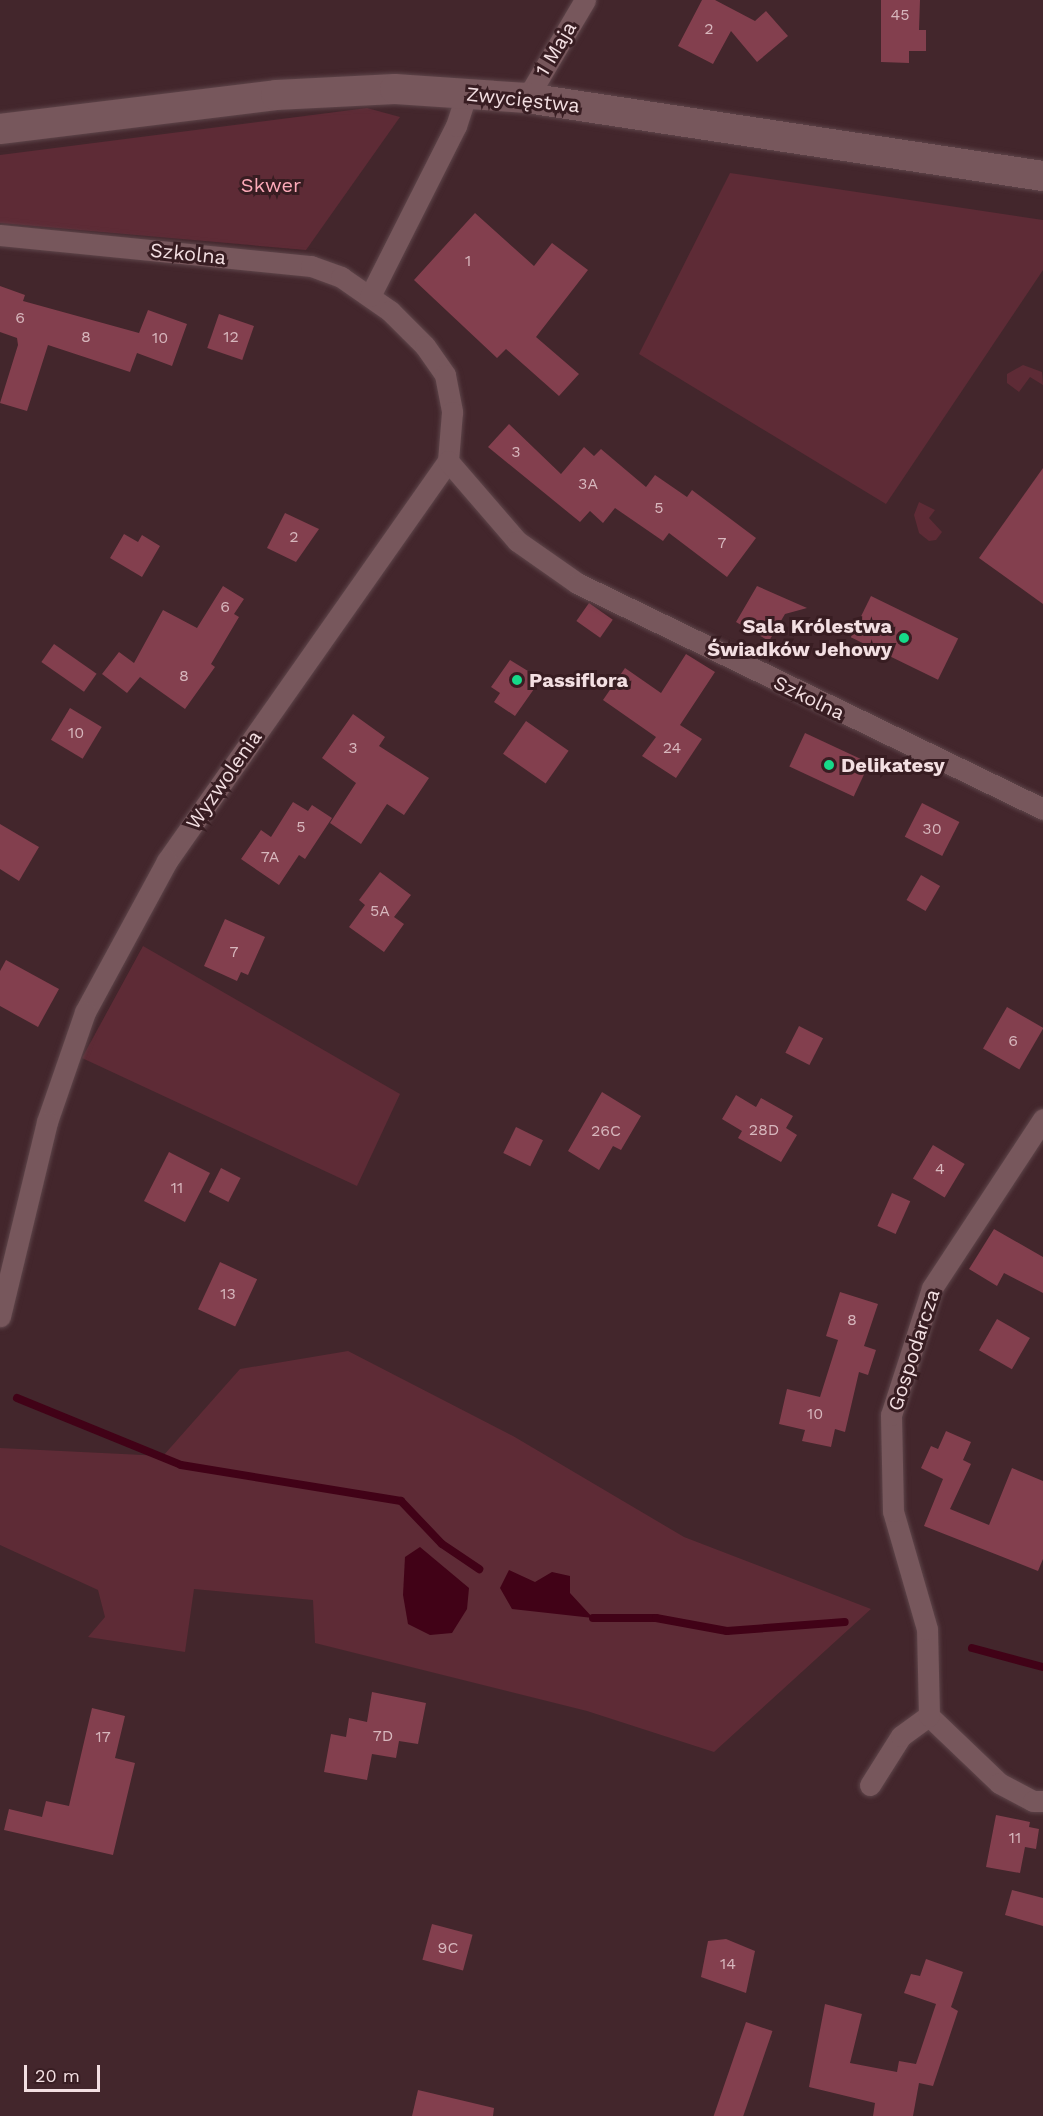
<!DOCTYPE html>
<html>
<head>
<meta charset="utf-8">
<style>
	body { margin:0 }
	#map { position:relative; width:1043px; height:2116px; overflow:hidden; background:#43262c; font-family:"Work Sans",sans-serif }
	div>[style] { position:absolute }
	.green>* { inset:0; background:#5e2b36 }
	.water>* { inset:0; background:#410217 }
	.stream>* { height:8px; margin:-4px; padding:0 4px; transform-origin:4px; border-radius:4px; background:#410217 }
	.building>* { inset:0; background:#833f4e; transform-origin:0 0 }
	.roads { filter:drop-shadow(0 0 2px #5e454a) drop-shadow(0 0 2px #5e454a) }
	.street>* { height:21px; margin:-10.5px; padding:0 10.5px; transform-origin:10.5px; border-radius:10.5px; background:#77575c }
	.secondary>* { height:30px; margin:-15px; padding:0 15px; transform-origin:15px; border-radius:15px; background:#77575c }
	.dots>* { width:16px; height:16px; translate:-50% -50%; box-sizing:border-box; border:3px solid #381d22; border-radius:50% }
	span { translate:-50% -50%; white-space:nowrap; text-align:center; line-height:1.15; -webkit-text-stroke:6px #381d22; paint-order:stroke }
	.number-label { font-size:16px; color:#d7b7bd }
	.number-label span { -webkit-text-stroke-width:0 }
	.street-label { font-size:20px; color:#f3dfe2 }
	.park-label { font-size:20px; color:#fdaab9 }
	.poi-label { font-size:20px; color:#f3dfe2; font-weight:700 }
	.right { translate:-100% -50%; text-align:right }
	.left { translate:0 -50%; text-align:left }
	.scale { position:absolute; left:24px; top:2065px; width:76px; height:27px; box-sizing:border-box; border:3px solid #f3dfe2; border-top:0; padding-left:8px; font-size:18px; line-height:21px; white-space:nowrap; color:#f3dfe2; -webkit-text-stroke:4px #381d22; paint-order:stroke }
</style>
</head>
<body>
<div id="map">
	<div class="green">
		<div style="clip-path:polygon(367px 108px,400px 117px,306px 250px,0 223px,0 155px)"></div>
		<div style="clip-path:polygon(730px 173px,1043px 220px,1043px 270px,886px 504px,639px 354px)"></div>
		<div style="clip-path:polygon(1023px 365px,1042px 372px,1043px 385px,1030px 377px,1019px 392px,1007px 383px,1007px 374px)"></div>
		<div style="clip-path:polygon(919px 502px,935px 510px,929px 518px,942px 532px,936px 540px,929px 541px,919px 533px,914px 515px)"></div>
		<div style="clip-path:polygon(143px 946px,400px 1094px,357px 1186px,82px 1058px)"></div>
		<div style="clip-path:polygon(348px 1351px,513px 1436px,684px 1537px,871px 1609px,714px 1752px,587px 1711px,315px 1643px,313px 1600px,194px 1589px,185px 1652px,88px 1637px,105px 1617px,98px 1590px,0 1545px,0 1448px,163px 1456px,240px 1369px)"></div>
	</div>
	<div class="water">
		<div style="clip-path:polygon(420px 1547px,469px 1588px,467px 1609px,452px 1633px,430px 1635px,408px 1624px,403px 1595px,405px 1557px)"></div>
		<div style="clip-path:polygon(509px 1570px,535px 1582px,552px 1572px,570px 1576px,570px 1593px,593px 1618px,512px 1609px,500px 1588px)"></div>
	</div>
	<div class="stream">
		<div style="left:17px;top:1398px;width:177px;rotate:22.2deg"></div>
		<div style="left:181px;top:1465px;width:223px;rotate:9.3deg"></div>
		<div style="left:401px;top:1501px;width:59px;rotate:46.4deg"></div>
		<div style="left:442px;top:1544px;width:45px;rotate:34deg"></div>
		<div style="left:593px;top:1618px;width:63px"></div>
		<div style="left:656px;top:1618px;width:72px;rotate:10.4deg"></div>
		<div style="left:727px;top:1631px;width:118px;rotate:-4.4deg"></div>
		<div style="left:972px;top:1648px;width:73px;rotate:15deg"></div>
	</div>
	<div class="building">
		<div style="clip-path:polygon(702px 0,715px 0,755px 21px,766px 11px,788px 36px,757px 62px,731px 31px,713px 64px,678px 46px)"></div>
		<div style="clip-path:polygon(881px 0,920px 0,919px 30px,926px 30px,926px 51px,909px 51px,909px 63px,881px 62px)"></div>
		<div style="clip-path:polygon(475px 213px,534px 266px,552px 243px,588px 270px,536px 337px,579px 374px,559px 396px,506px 349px,497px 358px,414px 280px)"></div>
		<div style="clip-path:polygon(0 286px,25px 295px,23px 301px,139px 333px,148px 310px,187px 324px,172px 366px,137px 353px,130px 372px,48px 345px,27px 411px,0 403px,18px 345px,17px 338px,0 332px)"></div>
		<div style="left:219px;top:314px;width:37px;height:36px;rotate:19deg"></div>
		<div style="clip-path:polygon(509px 424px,561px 474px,584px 447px,594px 456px,601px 449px,646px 487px,655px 475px,687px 497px,692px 490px,756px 538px,727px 577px,669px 533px,663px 541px,615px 508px,603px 523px,590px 511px,580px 522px,488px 447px)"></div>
		<div style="clip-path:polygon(1043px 468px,1043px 604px,979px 558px)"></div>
		<div style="clip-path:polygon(285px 513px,319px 529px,296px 562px,267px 548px)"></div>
		<div style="clip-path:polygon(124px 534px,138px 542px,142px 535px,160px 546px,142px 577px,110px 558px)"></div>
		<div style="clip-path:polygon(223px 586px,244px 599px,234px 614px,239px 617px,211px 664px,215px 667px,185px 709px,140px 677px,127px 693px,102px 674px,119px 652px,134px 663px,163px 610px,197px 628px)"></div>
		<div style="clip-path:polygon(757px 586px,807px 608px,785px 614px,769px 641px,736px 622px)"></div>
		<div style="left:871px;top:596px;width:97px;height:46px;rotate:26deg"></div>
		<div style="left:589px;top:603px;width:29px;height:22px;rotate:35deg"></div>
		<div style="left:54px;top:644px;width:52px;height:22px;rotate:35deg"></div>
		<div style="clip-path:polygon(686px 654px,715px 672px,680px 725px,702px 739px,676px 778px,642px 756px,656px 737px,603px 700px,625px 668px,661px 693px)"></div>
		<div style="clip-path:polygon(510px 660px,541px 679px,515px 716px,494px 702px,500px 693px,491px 687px)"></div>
		<div style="left:70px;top:708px;width:37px;height:37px;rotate:31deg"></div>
		<div style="clip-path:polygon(353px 714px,385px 737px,379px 746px,429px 778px,404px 815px,387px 804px,361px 844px,330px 823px,356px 783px,322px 758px)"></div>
		<div style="left:526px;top:721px;width:52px;height:40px;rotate:35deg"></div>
		<div style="left:805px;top:733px;width:71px;height:37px;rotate:25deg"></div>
		<div style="clip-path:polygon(293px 802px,308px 811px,312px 805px,332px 818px,305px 859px,299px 855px,279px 885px,241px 859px,261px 830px,271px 837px)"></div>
		<div style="left:922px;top:803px;width:42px;height:38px;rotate:27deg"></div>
		<div style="clip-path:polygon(0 824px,39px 847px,19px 881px,0 869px)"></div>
		<div style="clip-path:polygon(380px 872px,411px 895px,394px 917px,404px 924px,384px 952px,349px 927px,365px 905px,359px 900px)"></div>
		<div style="left:921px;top:875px;width:22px;height:29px;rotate:30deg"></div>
		<div style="clip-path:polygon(225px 919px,265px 937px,248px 975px,241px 972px,237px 981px,204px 966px)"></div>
		<div style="clip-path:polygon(6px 960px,59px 989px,38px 1027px,0 1006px,0 971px)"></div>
		<div style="left:1007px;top:1007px;width:42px;height:48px;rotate:30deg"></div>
		<div style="left:799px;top:1026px;width:27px;height:30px;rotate:27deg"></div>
		<div style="clip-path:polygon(602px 1092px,641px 1116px,621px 1150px,613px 1146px,599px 1170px,568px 1151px)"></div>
		<div style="clip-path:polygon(736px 1095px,756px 1107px,761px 1098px,793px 1116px,786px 1128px,797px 1135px,781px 1162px,738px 1138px,742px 1131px,722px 1119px)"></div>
		<div style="left:516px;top:1127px;width:30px;height:29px;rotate:26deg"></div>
		<div style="left:933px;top:1145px;width:37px;height:39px;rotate:31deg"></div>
		<div style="left:169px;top:1152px;width:46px;height:55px;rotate:27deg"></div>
		<div style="left:221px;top:1168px;width:22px;height:27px;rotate:27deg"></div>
		<div style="left:892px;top:1193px;width:20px;height:36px;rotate:24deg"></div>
		<div style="clip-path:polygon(994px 1229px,1043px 1257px,1043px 1293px,1004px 1273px,997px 1286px,969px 1269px)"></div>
		<div style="left:220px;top:1262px;width:41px;height:52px;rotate:25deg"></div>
		<div style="clip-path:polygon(840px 1292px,878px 1304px,864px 1346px,876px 1350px,868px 1375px,859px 1372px,845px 1432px,835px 1429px,831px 1447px,802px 1441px,805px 1430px,779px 1424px,787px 1389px,820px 1397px,838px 1340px,826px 1336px)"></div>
		<div style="left:997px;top:1319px;width:38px;height:36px;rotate:30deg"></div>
		<div style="clip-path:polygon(946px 1431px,971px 1442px,963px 1460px,971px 1464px,950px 1509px,989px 1525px,1012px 1468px,1043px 1481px,1043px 1559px,1038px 1571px,924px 1526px,943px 1479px,921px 1468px,931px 1446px,938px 1449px)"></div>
		<div style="clip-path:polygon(372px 1692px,426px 1703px,418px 1744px,399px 1741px,396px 1758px,372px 1754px,367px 1780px,324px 1772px,331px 1734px,346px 1737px,349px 1718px,367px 1722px)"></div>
		<div style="clip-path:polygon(92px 1708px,125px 1716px,115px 1758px,135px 1763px,113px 1855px,4px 1830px,9px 1809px,42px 1817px,46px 1801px,69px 1806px)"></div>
		<div style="clip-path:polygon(996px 1815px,1030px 1822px,1029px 1827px,1039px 1829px,1036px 1849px,1025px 1847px,1020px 1873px,986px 1867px)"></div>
		<div style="clip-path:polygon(1012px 1890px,1043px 1898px,1043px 1926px,1005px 1915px)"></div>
		<div style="left:432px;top:1924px;width:42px;height:37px;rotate:15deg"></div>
		<div style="clip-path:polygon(726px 1939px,755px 1951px,746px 1993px,701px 1977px,708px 1941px)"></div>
		<div style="clip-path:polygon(926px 1959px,963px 1972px,951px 2007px,958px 2011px,933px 2086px,919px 2083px,913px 2116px,873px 2116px,875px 2103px,809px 2087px,825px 2004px,862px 2014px,850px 2063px,897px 2072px,899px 2061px,916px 2064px,936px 2004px,904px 1993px,911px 1974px,920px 1976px)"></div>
		<div style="left:746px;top:2022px;width:28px;height:100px;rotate:19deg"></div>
		<div style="clip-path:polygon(418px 2090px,494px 2108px,493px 2116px,412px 2116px)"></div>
	</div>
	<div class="roads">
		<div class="street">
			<div style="left:527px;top:98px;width:114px;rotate:-59.4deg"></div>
			<div style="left:0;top:235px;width:313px;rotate:5.7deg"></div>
			<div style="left:311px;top:266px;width:32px;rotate:20deg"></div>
			<div style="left:341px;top:277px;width:60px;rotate:34.8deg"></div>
			<div style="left:390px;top:311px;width:49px;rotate:45deg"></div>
			<div style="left:425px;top:346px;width:35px;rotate:55deg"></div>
			<div style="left:445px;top:375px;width:38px;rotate:79deg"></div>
			<div style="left:452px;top:412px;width:49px;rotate:94.7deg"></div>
			<div style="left:448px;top:461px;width:489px;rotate:125.1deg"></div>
			<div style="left:167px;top:861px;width:172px;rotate:118.5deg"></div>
			<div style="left:85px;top:1012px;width:116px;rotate:109.1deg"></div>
			<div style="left:47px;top:1122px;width:200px;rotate:103.6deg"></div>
			<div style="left:370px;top:296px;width:191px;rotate:-63.2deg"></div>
			<div style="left:456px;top:126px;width:35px;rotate:-72deg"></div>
			<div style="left:448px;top:461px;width:106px;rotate:49.2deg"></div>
			<div style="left:517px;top:541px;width:73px;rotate:35deg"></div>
			<div style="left:577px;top:583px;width:518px;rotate:25.87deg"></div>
			<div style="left:929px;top:1716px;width:97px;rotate:43.7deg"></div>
			<div style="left:999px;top:1783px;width:38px;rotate:28deg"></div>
			<div style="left:1033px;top:1801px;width:10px"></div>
			<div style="left:870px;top:1785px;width:58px;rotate:-57.7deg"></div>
			<div style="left:901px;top:1736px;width:34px;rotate:-36deg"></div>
			<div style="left:929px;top:1716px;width:87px;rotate:-91.3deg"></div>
			<div style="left:927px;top:1629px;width:123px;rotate:-106.1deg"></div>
			<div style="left:893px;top:1511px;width:96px;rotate:-91.2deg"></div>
			<div style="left:891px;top:1415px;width:133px;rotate:-72.1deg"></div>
			<div style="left:932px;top:1288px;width:202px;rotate:-56.7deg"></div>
		</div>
		<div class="secondary">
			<div style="left:0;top:129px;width:278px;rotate:-7deg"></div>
			<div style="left:276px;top:95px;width:119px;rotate:-2.9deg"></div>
			<div style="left:395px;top:89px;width:132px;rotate:3.9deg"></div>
			<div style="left:527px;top:98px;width:522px;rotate:8.6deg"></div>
		</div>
	</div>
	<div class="dots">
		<div style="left:904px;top:638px;background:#16d989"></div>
		<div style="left:517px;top:680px;background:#16d989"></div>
		<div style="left:829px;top:765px;background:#16d989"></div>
	</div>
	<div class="number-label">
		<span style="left:900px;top:15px">45</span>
		<span style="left:709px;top:29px">2</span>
		<span style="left:468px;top:261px">1</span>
		<span style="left:20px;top:318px">6</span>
		<span style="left:86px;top:337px">8</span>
		<span style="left:231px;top:337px">12</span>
		<span style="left:160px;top:338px">10</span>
		<span style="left:516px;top:452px">3</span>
		<span style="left:588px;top:484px">3A</span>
		<span style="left:659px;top:508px">5</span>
		<span style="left:294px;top:537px">2</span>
		<span style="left:722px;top:543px">7</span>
		<span style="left:225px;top:607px">6</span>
		<span style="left:184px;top:676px">8</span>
		<span style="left:76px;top:733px">10</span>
		<span style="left:353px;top:748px">3</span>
		<span style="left:672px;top:748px">24</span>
		<span style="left:301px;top:827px">5</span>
		<span style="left:932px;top:829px">30</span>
		<span style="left:270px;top:857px">7A</span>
		<span style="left:380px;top:911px">5A</span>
		<span style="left:234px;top:952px">7</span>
		<span style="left:1013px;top:1041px">6</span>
		<span style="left:764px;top:1130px">28D</span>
		<span style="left:606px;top:1131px">26C</span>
		<span style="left:940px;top:1169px">4</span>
		<span style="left:177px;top:1188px">11</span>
		<span style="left:228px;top:1294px">13</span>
		<span style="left:852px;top:1320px">8</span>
		<span style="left:815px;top:1414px">10</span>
		<span style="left:383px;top:1736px">7D</span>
		<span style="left:103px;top:1737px">17</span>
		<span style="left:1015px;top:1838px">11</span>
		<span style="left:448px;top:1948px">9C</span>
		<span style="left:728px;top:1964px">14</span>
	</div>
	<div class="street-label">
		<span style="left:556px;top:49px;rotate:-59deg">1 Maja</span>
		<span style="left:523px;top:100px;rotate:6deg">Zwycięstwa</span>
		<span style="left:188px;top:254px;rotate:6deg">Szkolna</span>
		<span style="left:809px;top:698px;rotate:26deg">Szkolna</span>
		<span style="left:224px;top:780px;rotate:-55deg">Wyzwolenia</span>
		<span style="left:914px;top:1350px;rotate:-72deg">Gospodarcza</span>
	</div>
	<div class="park-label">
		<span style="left:271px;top:185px">Skwer</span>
	</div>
	<div class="poi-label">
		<span class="right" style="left:892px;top:638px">Sala Królestwa<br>Świadków Jehowy</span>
		<span class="left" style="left:529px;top:680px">Passiflora</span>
		<span class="left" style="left:841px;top:765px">Delikatesy</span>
	</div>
	<div class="scale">20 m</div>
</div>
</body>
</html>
